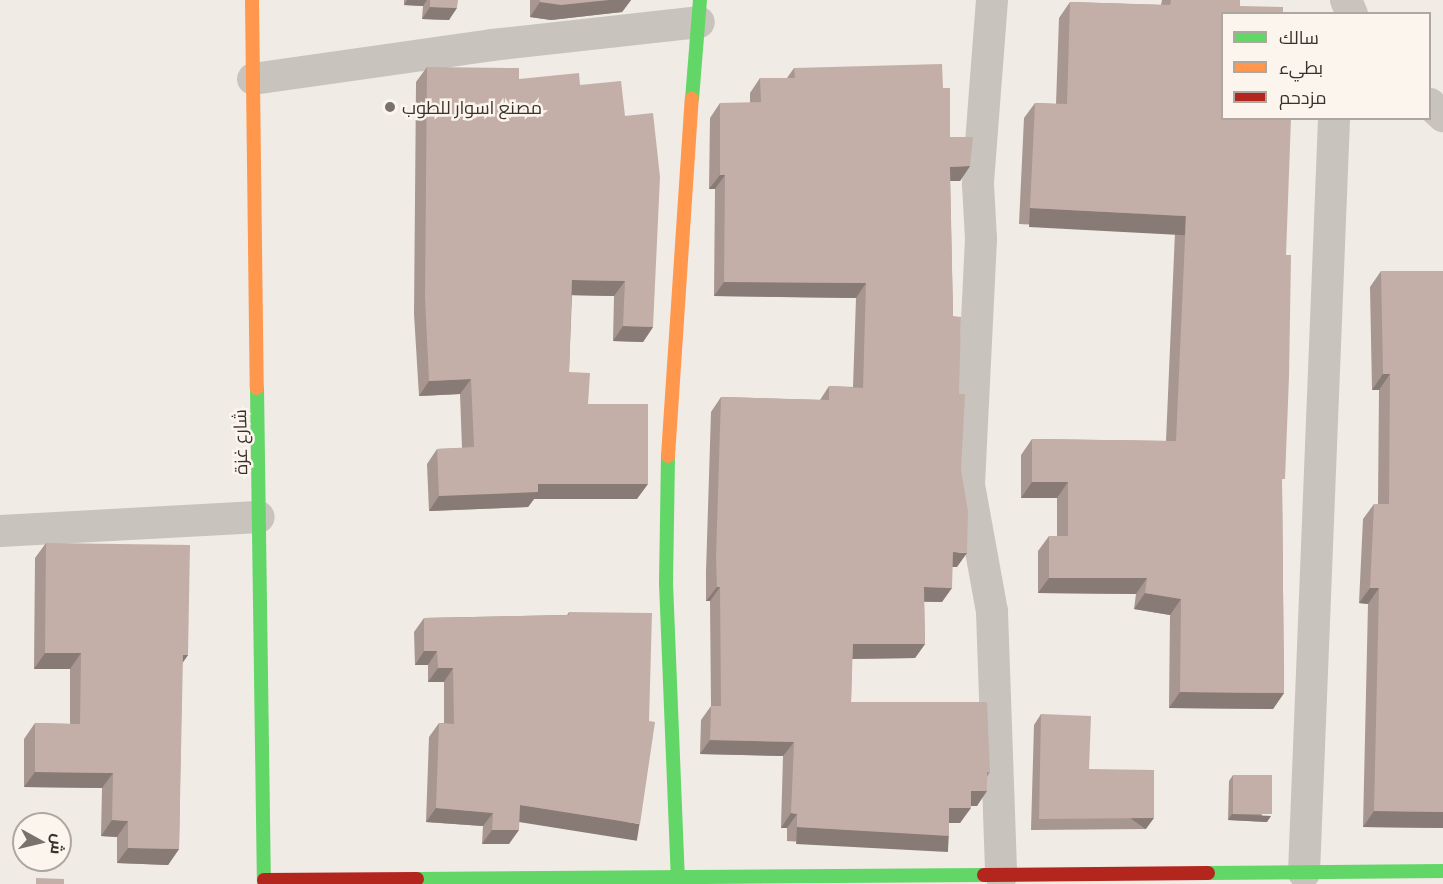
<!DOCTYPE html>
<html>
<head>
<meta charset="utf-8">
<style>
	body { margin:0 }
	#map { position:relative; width:1443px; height:884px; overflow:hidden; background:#f0ebe5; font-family:Ubuntu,Cairo,sans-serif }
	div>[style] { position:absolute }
	.street>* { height:32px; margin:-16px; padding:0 16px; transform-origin:16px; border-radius:16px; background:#c9c3be }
	.fast>* { height:14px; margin:-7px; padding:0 7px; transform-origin:7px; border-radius:7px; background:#63d668 }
	.slow>* { height:14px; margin:-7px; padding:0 7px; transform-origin:7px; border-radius:7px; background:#ff974d }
	.jam>* { height:14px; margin:-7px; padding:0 7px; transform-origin:7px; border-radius:7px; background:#b3261e }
	.wall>* { inset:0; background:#a89690 }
	.shaded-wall>* { inset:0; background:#887a75; transform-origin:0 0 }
	.building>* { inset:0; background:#c3afa7; transform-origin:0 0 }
	.dots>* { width:16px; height:16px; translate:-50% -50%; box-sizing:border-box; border:3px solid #fbf5ee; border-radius:50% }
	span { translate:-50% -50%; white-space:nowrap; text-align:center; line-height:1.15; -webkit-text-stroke:5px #fbf5ee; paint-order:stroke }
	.poi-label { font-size:18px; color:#3b302b }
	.left { translate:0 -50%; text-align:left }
	.street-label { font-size:18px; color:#3b302b }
	.legend { position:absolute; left:1221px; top:12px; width:210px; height:108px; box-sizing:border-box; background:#fbf5ee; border:2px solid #aea6a0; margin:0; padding:8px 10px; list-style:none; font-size:18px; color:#3b302b }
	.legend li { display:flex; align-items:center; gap:12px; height:30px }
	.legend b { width:30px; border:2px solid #aea6a0 }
	.north { position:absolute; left:12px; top:812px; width:60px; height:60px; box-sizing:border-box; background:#fbf5ee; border:2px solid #aea6a0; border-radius:50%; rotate:98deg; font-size:16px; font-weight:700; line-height:24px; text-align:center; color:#3b302b }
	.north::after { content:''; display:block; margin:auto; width:21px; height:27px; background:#7a716c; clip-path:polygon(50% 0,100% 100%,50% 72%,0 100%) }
</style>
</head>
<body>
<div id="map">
	<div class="street">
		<div style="left:992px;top:0;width:185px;rotate:94.4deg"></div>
		<div style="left:978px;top:184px;width:55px;rotate:86.9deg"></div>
		<div style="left:981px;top:239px;width:246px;rotate:92.8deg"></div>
		<div style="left:969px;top:485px;width:129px;rotate:79.7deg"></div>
		<div style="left:992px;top:612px;width:264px;rotate:88deg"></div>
		<div style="left:1346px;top:0;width:15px;rotate:67deg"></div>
		<div style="left:253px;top:79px;width:241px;rotate:-8.1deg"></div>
		<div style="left:492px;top:45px;width:208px;rotate:-6.3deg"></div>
		<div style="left:1430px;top:104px;width:18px;rotate:43deg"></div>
		<div style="left:0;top:531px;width:259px;rotate:-3.1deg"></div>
		<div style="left:1304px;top:873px;width:756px;rotate:-87.72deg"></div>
	</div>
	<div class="fast">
		<div style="left:692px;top:99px;width:99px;rotate:-85.4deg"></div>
		<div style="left:257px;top:388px;width:496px;rotate:89.2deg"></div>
		<div style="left:668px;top:456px;width:127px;rotate:90.9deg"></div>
		<div style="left:666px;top:583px;width:301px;rotate:87.7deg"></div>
		<div style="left:1208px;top:873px;width:235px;rotate:-0.5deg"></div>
		<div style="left:417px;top:879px;width:567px;rotate:-0.4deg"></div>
	</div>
	<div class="slow">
		<div style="left:252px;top:0;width:388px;rotate:89.3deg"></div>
		<div style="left:668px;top:456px;width:358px;rotate:-86.2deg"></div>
	</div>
	<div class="jam">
		<div style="left:984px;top:875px;width:224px;rotate:-0.5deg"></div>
		<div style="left:264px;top:880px;width:153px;rotate:-0.4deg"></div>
	</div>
	<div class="wall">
		<div style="clip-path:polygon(404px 0,458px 0,449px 20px,422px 19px,423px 6px,404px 5px)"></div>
		<div style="clip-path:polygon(530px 0,631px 0,622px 12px,551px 20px,530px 17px)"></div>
		<div style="clip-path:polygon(1162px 0,1240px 0,1222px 14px,1286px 255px,1282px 484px,1284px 693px,1273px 709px,1169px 708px,1170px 615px,1134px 609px,1136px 594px,1038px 593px,1038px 551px,1049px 536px,1057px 536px,1057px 498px,1021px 498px,1021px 455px,1032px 439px,1166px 441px,1175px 232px,1019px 224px,1024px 118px,1035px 103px,1056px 104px,1059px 18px,1070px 2px,1161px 5px)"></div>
		<div style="clip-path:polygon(427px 67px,519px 79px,580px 85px,625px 116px,653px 327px,643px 342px,613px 341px,614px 296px,572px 295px,569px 372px,588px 404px,637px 499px,534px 499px,528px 507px,429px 511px,427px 464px,437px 449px,462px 448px,460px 394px,419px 396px,414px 314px,416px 82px)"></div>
		<div style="clip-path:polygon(794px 68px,943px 88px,950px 137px,970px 166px,960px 181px,950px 181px,953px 316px,959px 394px,957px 567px,952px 567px,942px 602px,924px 602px,925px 644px,915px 658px,852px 659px,851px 702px,990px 772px,987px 777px,977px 806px,971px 806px,960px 823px,949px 823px,949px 836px,939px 850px,787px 841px,787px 828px,781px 828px,783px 756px,700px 754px,701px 720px,711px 706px,710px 601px,706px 601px,706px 572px,711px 412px,721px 397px,820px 400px,829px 386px,853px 387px,856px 298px,714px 296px,715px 189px,709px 189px,710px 118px,720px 103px,750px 103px,750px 93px,760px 78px,787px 78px)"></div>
		<div style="clip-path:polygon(1381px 271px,1443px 271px,1443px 828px,1363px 827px,1368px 604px,1359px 603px,1363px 519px,1374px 504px,1378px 504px,1379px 390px,1372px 390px,1370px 287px)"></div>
		<div style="clip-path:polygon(46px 543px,188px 655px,182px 663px,179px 849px,168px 865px,117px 863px,117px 837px,101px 836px,102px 788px,24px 787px,24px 739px,35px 723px,70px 724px,70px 669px,34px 669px,35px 558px)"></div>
		<div style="clip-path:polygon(569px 612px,630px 838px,519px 821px,509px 844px,482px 844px,483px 826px,426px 822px,429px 737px,439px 723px,444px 723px,444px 682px,428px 682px,428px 665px,415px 665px,414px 632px,424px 618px,567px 615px)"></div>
		<div style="clip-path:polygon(1041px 714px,1089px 769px,1146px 829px,1031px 830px,1034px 725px)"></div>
		<div style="clip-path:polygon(1233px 775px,1267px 822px,1228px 820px,1229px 781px)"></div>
	</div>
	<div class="shaded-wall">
		<div style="clip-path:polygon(407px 0,427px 0,423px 6px,404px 5px)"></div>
		<div style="clip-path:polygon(609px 0,631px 0,622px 12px,551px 20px,530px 17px,540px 2px)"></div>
		<div style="clip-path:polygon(430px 7px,457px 8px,449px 20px,422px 19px)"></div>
		<div style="clip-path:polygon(970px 166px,960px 181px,940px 181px,950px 167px)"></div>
		<div style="clip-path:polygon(720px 175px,725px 175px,715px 189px,709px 189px)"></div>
		<div style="left:1030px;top:208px;width:156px;height:19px;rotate:3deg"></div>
		<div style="clip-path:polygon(572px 280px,625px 281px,614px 296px,562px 295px)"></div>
		<div style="clip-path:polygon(724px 282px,866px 283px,856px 298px,714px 296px)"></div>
		<div style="clip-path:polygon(623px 326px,653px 327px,643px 342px,613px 341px)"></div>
		<div style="clip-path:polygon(1383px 374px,1390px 374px,1379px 390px,1372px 390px)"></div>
		<div style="clip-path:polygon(471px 379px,460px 394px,419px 396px,429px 381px)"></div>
		<div style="clip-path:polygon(1032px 482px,1068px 482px,1057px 498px,1021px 498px)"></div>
		<div style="clip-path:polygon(538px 484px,648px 484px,637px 499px,534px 499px,528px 507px,429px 511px,439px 496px)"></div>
		<div style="clip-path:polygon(953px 552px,967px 553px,957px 567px,943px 567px)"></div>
		<div style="clip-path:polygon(1049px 578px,1147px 578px,1136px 594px,1038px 593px)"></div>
		<div style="clip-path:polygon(717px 587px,720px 587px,710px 601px,706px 601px)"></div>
		<div style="clip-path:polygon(924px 587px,952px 588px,942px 602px,914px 601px)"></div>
		<div style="clip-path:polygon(1370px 588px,1379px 588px,1368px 604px,1359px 603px)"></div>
		<div style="clip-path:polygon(1145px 593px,1181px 599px,1170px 615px,1134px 609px)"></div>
		<div style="clip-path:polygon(853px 644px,925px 644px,915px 658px,843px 659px)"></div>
		<div style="clip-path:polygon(424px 651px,437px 651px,428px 665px,415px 665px)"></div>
		<div style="clip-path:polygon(45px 653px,81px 653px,70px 669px,34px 669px)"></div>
		<div style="clip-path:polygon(183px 655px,188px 655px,177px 671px)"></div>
		<div style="clip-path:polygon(438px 668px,453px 668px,444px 682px,428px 682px)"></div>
		<div style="clip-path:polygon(1180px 692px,1284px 693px,1273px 709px,1169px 708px)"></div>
		<div style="clip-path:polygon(710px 740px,794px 742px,783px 756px,700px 754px)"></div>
		<div style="clip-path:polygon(35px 772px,113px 773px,102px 788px,24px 787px)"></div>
		<div style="clip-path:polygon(971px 791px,987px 791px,977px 806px,960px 806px)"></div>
		<div style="left:520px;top:805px;width:121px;height:17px;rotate:9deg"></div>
		<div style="clip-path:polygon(436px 808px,493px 813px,483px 826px,426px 822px)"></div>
		<div style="clip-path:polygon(949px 808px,971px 808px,960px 823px,939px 823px)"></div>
		<div style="clip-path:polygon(1374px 811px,1443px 812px,1443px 828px,1363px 827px)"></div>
		<div style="clip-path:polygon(791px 813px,797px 814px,787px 828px,781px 828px)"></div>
		<div style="clip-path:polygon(1232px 814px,1271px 816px,1267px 822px,1228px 820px)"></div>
		<div style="left:1154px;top:818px;width:14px;height:115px;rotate:126deg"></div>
		<div style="clip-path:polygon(112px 820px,128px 821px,117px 837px,101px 836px)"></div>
		<div style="left:797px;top:827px;width:152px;height:17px;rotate:3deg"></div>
		<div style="clip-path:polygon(492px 830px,519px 830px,509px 844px,482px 844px)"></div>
		<div style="clip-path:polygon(128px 848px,179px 849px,168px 865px,117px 863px)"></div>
	</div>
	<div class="building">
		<div style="clip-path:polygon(430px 0,458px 0,457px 8px,430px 7px)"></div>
		<div style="clip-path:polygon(540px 0,609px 0,561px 5px,540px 2px)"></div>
		<div style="clip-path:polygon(1171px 0,1240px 0,1240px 6px,1283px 7px,1283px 14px,1222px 14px,1222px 118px,1291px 118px,1286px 255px,1291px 255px,1289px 377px,1285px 479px,1282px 479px,1284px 693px,1180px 692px,1181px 599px,1145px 593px,1147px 578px,1049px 578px,1049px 536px,1068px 536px,1068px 482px,1032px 482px,1032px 439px,1176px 441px,1186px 216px,1030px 208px,1035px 103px,1067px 104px,1070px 2px,1170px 5px)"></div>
		<div style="clip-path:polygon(942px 64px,943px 88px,950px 88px,950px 137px,973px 137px,970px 166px,950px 167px,953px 316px,961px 317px,959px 394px,965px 394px,961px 470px,968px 511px,967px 553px,953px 552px,952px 588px,924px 587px,925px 644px,853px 644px,851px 702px,987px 702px,990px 772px,987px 772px,987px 791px,971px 791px,971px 808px,949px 808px,949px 836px,797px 827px,797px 814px,791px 813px,794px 742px,710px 740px,711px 706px,721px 706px,720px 587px,717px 587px,716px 557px,721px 397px,829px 400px,829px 386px,863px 388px,866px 283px,724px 282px,725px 175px,720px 175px,720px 103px,761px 102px,760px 78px,795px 78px,794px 68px)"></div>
		<div style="clip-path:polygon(427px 67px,519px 68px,519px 79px,579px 73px,580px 85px,621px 81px,625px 116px,653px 113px,660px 177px,653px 327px,623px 326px,625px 281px,572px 280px,569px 372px,590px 373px,588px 404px,648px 404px,648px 484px,538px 484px,538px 492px,439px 496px,437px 449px,474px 447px,471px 379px,429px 381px,425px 298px)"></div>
		<div style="clip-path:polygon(1381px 271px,1443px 271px,1443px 812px,1374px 811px,1379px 588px,1370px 588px,1374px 504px,1389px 504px,1390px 374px,1383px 374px)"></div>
		<div style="clip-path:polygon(46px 543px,190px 545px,188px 655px,183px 655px,179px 849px,128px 848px,128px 821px,112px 820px,113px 773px,35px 772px,35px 723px,80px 724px,81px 653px,45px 653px)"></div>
		<div style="clip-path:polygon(569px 612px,652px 613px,649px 721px,655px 722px,640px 824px,520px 805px,519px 830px,492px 830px,493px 813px,436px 808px,439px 723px,454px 724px,453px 668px,438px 668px,437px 651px,424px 651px,424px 618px,569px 615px)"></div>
		<div style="clip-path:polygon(1041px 714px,1091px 716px,1089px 769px,1154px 770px,1154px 818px,1039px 819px)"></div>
		<div style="left:1233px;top:775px;width:39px;height:39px"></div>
		<div style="clip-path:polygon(36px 878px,64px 879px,64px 884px,36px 884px)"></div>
	</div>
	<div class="dots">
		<div style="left:390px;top:107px;background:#7a716c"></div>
	</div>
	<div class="poi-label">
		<span class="left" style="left:402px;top:107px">مصنع اسوار للطوب</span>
	</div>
	<div class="street-label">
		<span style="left:240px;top:442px;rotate:-91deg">شارع غزة</span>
	</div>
	<ul class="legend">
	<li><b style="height:8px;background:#63d668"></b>سالك</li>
	<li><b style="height:8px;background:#ff974d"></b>بطيء</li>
	<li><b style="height:8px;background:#b3261e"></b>مزدحم</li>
	</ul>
	<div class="north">ش</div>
</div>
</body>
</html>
